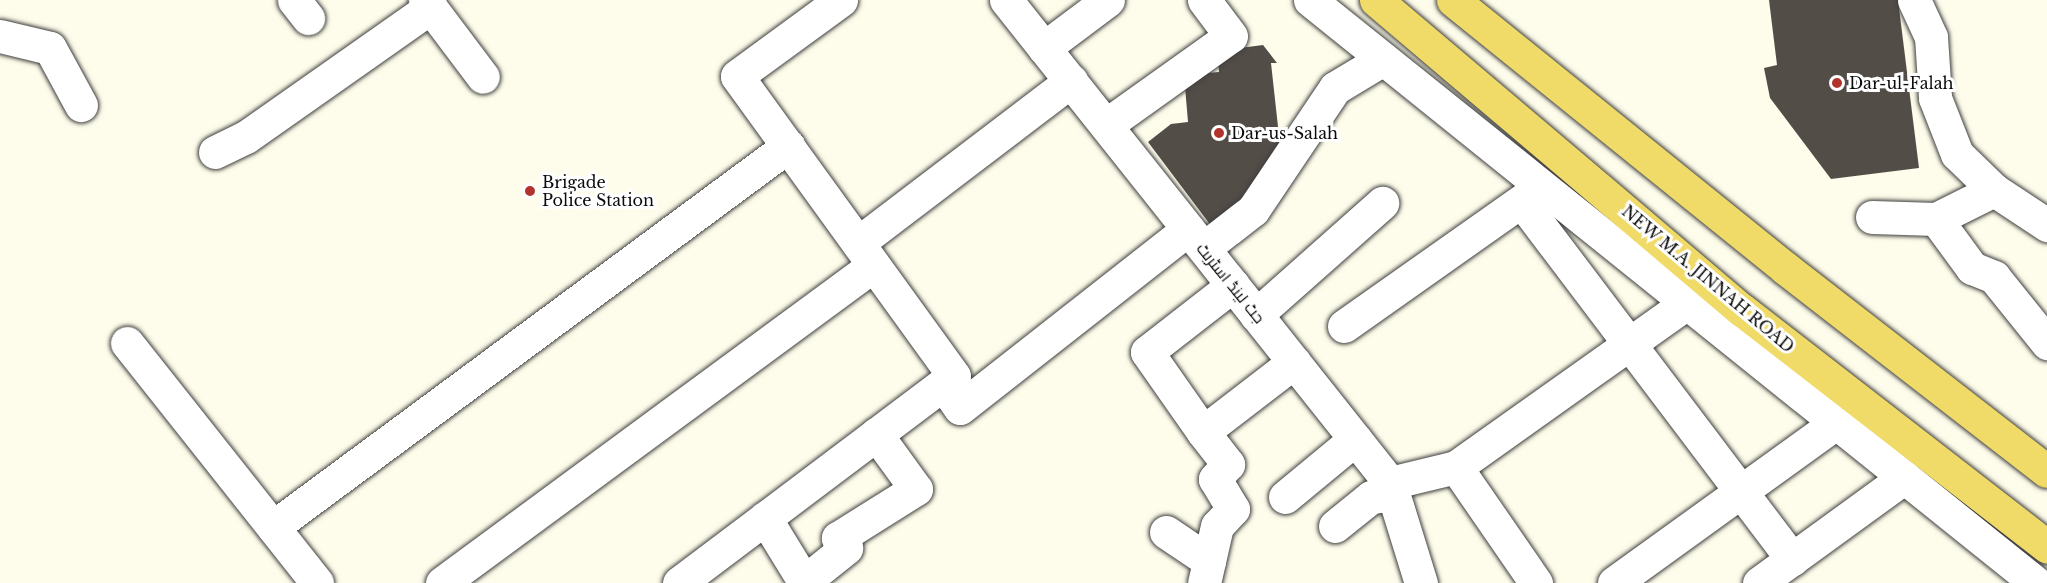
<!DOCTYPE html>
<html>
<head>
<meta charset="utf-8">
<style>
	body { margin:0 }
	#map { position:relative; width:2047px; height:583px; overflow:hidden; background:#fefcea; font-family:"Libre Baskerville",Cairo,serif }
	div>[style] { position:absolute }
	.building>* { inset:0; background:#534d48 }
	.roads { filter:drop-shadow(0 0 2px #3e3e3e) drop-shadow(0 0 2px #3e3e3e) }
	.minor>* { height:33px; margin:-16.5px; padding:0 16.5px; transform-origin:16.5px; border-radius:16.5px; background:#fff }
	.major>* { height:33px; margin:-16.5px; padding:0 16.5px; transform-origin:16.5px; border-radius:16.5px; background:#f0db68 }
	.dots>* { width:16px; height:16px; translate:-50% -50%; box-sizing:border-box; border:3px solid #fff; border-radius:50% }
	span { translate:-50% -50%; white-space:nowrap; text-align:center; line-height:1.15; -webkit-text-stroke:6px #fff; paint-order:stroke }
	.poi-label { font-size:16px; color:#0b0b0b }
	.left { translate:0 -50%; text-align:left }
	.street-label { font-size:16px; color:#0b0b0b }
</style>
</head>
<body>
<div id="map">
	<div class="building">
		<div style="clip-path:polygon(1769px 0,1898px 0,1919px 168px,1831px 179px,1770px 98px,1764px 68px,1777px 65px)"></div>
		<div style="clip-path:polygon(1263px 45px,1277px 63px,1271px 63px,1281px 154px,1215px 231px,1148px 142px,1171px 124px,1188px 122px,1184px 75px,1219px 72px,1217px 51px)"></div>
	</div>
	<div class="roads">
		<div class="minor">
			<div style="left:294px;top:0;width:23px;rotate:52deg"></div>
			<div style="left:425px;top:0;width:96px;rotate:53deg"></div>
			<div style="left:1006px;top:0;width:617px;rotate:51.51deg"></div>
			<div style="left:1390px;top:483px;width:105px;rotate:72.8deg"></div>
			<div style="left:1310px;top:0;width:931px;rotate:38.77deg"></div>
			<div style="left:1914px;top:0;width:41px;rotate:65.3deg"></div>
			<div style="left:1931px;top:37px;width:61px;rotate:86.2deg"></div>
			<div style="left:1935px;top:98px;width:60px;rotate:68.6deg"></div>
			<div style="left:1957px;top:154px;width:52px;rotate:44.2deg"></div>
			<div style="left:1994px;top:190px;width:64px;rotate:33.4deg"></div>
			<div style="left:0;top:36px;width:51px;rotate:13.5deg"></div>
			<div style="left:50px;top:48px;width:65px;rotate:61.5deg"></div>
			<div style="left:1044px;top:48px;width:80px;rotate:-36.9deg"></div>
			<div style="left:1106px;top:125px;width:153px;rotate:-35.5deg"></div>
			<div style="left:1231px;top:36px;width:45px;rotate:-126.9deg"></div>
			<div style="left:215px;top:152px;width:34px;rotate:-26deg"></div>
			<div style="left:246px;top:137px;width:226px;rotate:-35.1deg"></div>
			<div style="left:1522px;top:202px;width:448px;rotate:52.9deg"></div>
			<div style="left:1872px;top:217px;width:64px;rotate:1.8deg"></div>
			<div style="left:1936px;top:219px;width:65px;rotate:-26.6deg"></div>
			<div style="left:1936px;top:219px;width:61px;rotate:53.7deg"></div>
			<div style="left:1972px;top:268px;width:24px;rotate:22deg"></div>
			<div style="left:1994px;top:277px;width:85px;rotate:51.2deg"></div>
			<div style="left:858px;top:243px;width:268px;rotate:-37.3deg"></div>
			<div style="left:1204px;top:248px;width:62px;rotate:-37.8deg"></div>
			<div style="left:1253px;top:210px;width:147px;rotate:-56.1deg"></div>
			<div style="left:1335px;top:88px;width:56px;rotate:-31.1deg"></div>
			<div style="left:1233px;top:285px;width:109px;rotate:142.1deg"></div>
			<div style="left:1147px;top:352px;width:98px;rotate:55deg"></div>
			<div style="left:1203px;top:432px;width:115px;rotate:-37.6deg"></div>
			<div style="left:1256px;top:315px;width:169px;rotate:-41.6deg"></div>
			<div style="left:1344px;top:326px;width:237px;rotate:-35.2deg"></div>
			<div style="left:127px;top:343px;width:306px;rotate:51.6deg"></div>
			<div style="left:943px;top:384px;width:29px;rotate:55deg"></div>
			<div style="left:960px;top:408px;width:290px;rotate:-38.1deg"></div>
			<div style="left:1203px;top:432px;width:41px;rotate:52deg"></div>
			<div style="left:1228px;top:464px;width:20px;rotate:131deg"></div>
			<div style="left:1215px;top:479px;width:35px;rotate:59deg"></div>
			<div style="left:1233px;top:509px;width:23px;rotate:133deg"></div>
			<div style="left:1217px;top:526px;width:58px;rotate:102.8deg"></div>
			<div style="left:1456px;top:467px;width:141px;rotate:55.4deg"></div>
			<div style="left:1390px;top:483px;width:68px;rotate:-13.6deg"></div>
			<div style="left:1456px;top:467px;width:283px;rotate:-35.4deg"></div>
			<div style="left:1285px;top:497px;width:91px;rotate:-39.6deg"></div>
			<div style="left:765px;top:518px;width:76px;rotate:58.4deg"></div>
			<div style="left:1335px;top:526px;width:46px;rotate:-38.9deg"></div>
			<div style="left:1371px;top:497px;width:23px;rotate:-7deg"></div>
			<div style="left:273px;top:527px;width:641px;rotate:-36.49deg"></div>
			<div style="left:1166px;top:532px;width:52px;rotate:34deg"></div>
			<div style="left:805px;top:581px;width:53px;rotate:-38.8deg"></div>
			<div style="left:846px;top:548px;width:13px;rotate:-129deg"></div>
			<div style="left:838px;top:538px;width:92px;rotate:-32.1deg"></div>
			<div style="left:916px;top:489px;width:68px;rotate:-126deg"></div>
			<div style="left:442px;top:583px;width:536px;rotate:-36.36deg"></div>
			<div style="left:679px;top:583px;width:344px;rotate:-37deg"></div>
			<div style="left:954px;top:376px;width:370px;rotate:-125.9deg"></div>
			<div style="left:737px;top:76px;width:129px;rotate:-36.2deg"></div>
			<div style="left:1614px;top:583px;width:274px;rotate:-35.8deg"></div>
			<div style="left:1759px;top:583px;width:180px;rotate:-36deg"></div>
		</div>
		<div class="major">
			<div style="left:1376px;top:0;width:480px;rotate:40.3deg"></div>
			<div style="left:1742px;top:310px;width:386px;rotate:37.8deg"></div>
			<div style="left:1453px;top:0;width:427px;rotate:38.9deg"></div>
			<div style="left:1785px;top:268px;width:331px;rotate:37.8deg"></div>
		</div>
	</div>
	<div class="dots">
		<div style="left:1837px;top:83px;background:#b2322c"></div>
		<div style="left:1219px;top:133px;background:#b2322c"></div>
		<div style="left:530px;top:191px;background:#b2322c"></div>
	</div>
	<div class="poi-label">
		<span class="left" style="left:1849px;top:83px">Dar-ul-Falah</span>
		<span class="left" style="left:1231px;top:133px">Dar-us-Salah</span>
		<span class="left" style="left:542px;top:191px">Brigade<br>Police Station</span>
	</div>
	<div class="street-label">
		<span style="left:1708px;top:279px;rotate:40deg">NEW M.A. JINNAH ROAD</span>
		<span style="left:1231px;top:283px;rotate:51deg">جٹ لینڈ اسٹریٹ</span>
	</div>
</div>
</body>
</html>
